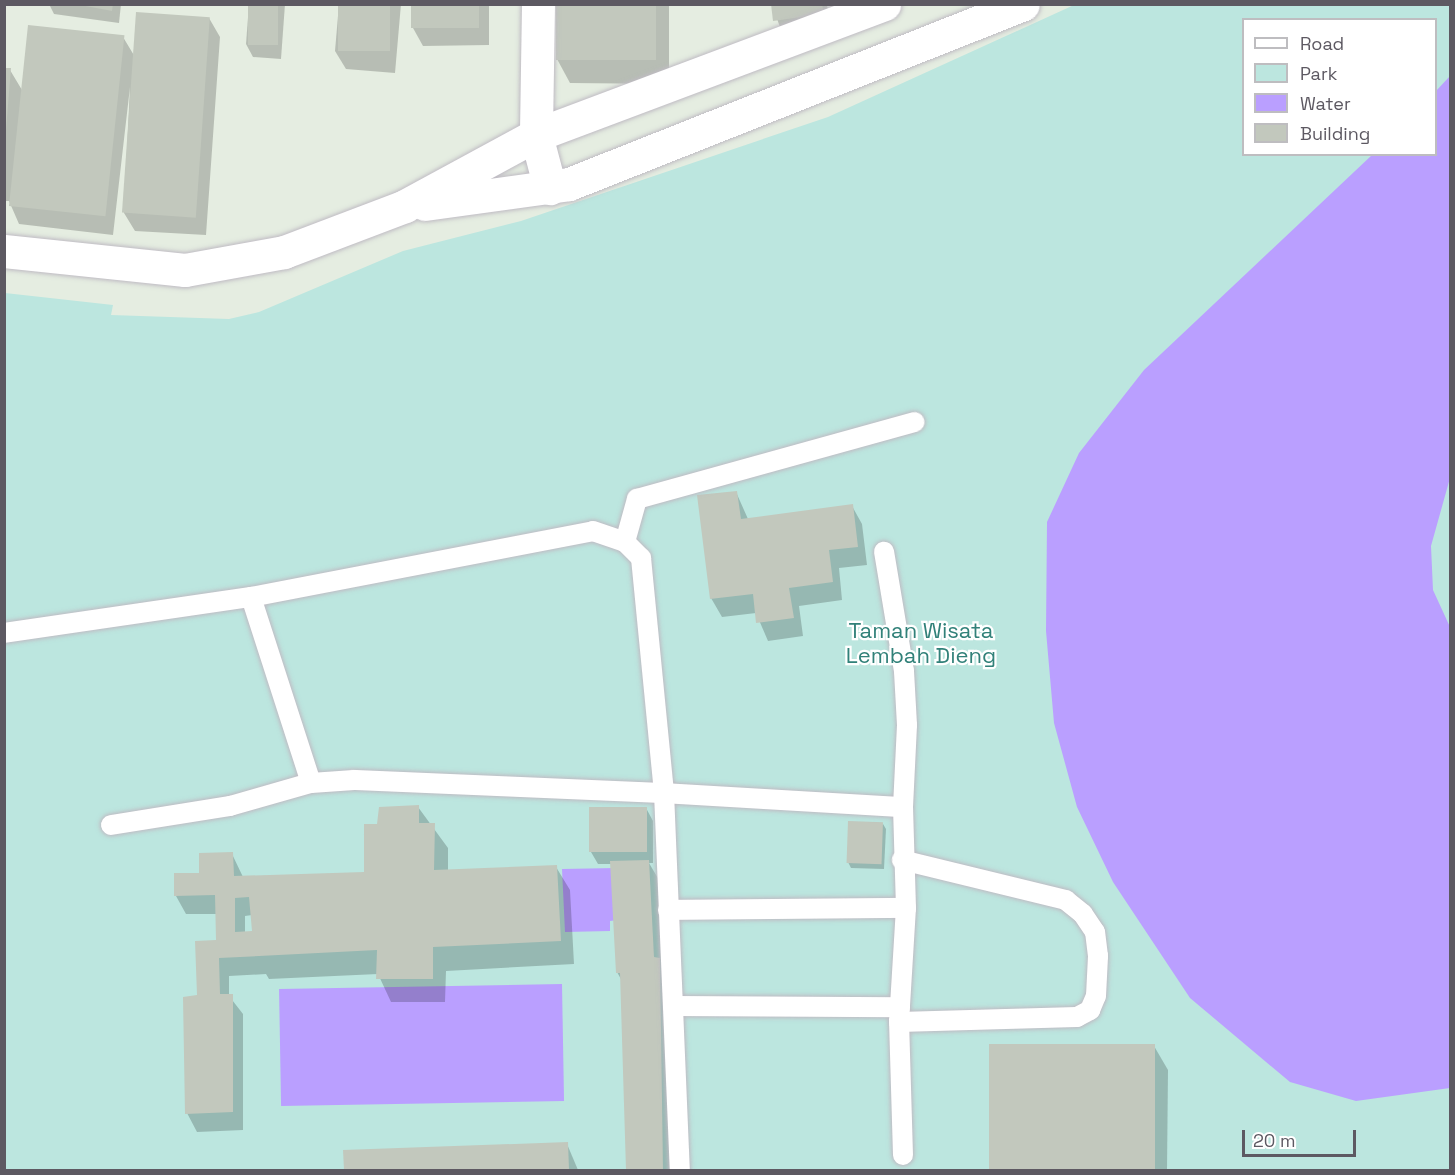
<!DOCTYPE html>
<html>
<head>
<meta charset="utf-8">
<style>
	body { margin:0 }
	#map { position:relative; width:1455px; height:1175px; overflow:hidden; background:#e5ede1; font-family:"Space Grotesk",sans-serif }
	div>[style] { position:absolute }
	.green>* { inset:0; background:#bce6df }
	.water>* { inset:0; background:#ba9fff; transform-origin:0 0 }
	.shadow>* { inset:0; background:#0003 }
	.building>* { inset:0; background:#c2c8bd; transform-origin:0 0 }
	.roads { filter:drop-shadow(0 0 2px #bfbbc3) drop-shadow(0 0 2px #bfbbc3) }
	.lane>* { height:20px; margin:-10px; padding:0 10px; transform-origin:10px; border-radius:10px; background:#fff }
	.street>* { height:33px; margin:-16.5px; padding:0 16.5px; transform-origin:16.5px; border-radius:16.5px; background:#fff }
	span { translate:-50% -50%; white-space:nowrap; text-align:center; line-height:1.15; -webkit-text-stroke:4.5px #fff; paint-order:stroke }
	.park-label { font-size:22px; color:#318179 }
	.frame { position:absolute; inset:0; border:6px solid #5d5962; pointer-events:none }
	.legend { position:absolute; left:1242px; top:18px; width:195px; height:138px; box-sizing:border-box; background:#fff; border:2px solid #bebdc0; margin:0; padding:8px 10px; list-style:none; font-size:18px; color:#5d5962 }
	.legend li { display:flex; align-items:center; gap:12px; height:30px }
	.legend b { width:30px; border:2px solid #bebdc0 }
	.scale { position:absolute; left:1242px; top:1130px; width:114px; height:27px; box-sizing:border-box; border:3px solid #5d5962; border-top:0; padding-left:8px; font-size:18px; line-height:21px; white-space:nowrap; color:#5d5962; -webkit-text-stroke:4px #fff; paint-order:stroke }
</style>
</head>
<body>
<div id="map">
	<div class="green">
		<div style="clip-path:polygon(evenodd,1074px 5px,1450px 5px,1450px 1170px,5px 1170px,5px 293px,113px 305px,111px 315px,229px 319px,259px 312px,403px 251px,521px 221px,828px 117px,1074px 5px,1244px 20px,1436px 20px,1436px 154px,1244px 154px,1244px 20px)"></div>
	</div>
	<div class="water">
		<div style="clip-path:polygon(1450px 76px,1450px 478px,1431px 546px,1433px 590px,1450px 627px,1450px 1088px,1356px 1101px,1290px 1082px,1190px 998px,1113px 882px,1077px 807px,1054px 723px,1046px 631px,1047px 522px,1079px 453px,1144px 370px,1372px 155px,1436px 154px,1436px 91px)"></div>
		<div style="clip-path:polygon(616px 868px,618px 920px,610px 921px,610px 931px,565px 932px,562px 869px)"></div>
		<div style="left:562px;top:984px;width:117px;height:283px;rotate:89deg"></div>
	</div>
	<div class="shadow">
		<div style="clip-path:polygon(49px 4px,121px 4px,119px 23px,54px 14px)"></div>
		<div style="clip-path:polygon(249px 4px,285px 4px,281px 59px,253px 57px,246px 44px)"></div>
		<div style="clip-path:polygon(339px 4px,401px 4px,395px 73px,346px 69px,335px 51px)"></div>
		<div style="clip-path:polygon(412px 4px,489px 4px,489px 45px,423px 46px,413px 28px)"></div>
		<div style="clip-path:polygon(557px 4px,669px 4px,669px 84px,570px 83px,557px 59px)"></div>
		<div style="clip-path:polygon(772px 4px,827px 4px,830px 26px,782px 33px)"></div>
		<div style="clip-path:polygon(209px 18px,220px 37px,206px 235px,135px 231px,124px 213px,130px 87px,113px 235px,19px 224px,9px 201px,4px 201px,4px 69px,10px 70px,22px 90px,123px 37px,135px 57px)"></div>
		<div style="clip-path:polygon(736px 492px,748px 519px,852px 506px,862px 524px,867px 565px,839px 568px,842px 600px,799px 606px,803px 636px,768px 641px,756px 613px,722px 617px,711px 598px)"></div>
		<div style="clip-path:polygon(evenodd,418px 807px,448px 848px,448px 871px,556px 867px,570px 890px,574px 964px,446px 971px,445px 1002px,391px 1002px,378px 974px,269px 979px,266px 974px,229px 976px,229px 996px,243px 1014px,243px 1130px,197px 1132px,187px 1113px,198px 997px,217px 941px,217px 914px,186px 914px,176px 896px,232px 854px,243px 877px,365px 873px,379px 825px,418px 807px,252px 915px,254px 937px,245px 933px,245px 916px,252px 915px)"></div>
		<div style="clip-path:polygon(646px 808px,653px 821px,653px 863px,649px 863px,659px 880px,673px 1170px,627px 1170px,622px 981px,617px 972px,612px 864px,598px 864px,591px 852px)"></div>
		<div style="clip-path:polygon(883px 824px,886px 829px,884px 869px,851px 868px,848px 862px)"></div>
		<div style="clip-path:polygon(990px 1046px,1154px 1046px,1168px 1070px,1167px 1170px,989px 1170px)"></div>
		<div style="clip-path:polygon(567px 1144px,578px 1170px,346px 1170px,345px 1151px)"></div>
	</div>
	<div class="building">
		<div style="clip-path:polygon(75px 4px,113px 4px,112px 11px)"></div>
		<div style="left:248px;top:4px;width:30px;height:41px"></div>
		<div style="left:338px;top:4px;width:52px;height:47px"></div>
		<div style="left:411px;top:4px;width:68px;height:24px"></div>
		<div style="left:556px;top:4px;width:100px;height:56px"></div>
		<div style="clip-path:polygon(771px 4px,822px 4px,824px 14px,773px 21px)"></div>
		<div style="left:136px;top:12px;width:74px;height:201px;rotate:4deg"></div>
		<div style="left:28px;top:25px;width:97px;height:182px;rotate:6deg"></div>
		<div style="clip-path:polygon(4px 68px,11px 68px,6px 130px,4px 130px)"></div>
		<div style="clip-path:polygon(737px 491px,741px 519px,853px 504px,858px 547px,829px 550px,833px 582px,789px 588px,794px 618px,756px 623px,753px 594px,710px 599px,697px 495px)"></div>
		<div style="clip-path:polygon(evenodd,419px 805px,419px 823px,435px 823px,434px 870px,557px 865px,561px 941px,433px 947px,433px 979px,376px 979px,377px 950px,219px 958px,220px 994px,233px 994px,233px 1112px,185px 1114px,183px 997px,197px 995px,195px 941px,216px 940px,215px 895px,174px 896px,174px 873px,199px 873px,199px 853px,233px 852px,234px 876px,364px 872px,364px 824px,377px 824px,379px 807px,419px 805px,249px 897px,252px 931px,235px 932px,235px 898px,249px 897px)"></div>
		<div style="left:589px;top:807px;width:58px;height:45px"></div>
		<div style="left:848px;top:821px;width:35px;height:42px;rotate:2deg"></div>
		<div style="clip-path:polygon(649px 860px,654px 957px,660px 958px,663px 1170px,626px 1170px,620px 973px,616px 973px,610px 861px)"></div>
		<div style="left:989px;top:1044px;width:166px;height:126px"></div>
		<div style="clip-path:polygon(568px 1142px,569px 1170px,344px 1170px,343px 1150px)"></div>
	</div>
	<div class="roads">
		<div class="lane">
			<div style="left:625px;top:542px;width:45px;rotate:-74.4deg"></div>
			<div style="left:637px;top:499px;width:288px;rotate:-15.5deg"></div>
			<div style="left:251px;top:597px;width:195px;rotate:72.1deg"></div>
			<div style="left:311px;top:783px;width:43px;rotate:-4deg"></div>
			<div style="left:354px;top:780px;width:310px;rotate:2.4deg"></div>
			<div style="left:664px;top:793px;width:377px;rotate:87.6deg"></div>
			<div style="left:4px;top:633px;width:250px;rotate:-8.3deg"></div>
			<div style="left:251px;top:597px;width:348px;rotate:-10.9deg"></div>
			<div style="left:593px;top:531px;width:34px;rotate:19deg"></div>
			<div style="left:625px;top:542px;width:23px;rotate:45deg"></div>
			<div style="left:641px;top:558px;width:236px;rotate:84.4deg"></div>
			<div style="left:664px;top:793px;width:239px;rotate:3.4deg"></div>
			<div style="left:903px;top:807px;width:82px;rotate:-87.2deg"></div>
			<div style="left:907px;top:725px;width:54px;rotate:-93.2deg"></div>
			<div style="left:904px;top:671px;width:121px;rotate:-99.5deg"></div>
			<div style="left:111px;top:825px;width:121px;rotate:-9.1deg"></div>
			<div style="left:230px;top:806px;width:84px;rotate:-15.9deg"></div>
			<div style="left:668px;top:910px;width:238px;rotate:-0.5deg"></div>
			<div style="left:673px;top:1006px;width:227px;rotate:0.3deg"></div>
			<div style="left:899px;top:1022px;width:178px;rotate:-1.6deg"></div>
			<div style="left:1077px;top:1017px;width:15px;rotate:-28deg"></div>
			<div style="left:1090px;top:1010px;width:15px;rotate:-67deg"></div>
			<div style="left:1096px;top:996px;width:40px;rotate:-87.1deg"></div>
			<div style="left:1098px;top:956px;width:24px;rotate:-97deg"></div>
			<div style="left:1095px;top:932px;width:22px;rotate:-124deg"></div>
			<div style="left:1083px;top:914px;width:22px;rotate:-141deg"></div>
			<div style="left:1066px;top:900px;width:169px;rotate:-166.3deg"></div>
			<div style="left:903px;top:1155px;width:133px;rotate:-91.7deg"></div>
			<div style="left:899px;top:1022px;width:114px;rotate:-86.5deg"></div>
			<div style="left:906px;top:908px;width:101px;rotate:-91.7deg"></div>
		</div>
		<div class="street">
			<div style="left:538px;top:4px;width:131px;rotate:90.9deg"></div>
			<div style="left:536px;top:135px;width:55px;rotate:75.2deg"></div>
			<div style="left:425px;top:204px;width:145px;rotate:-7.9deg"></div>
			<div style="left:569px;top:184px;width:488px;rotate:-21.6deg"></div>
			<div style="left:4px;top:251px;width:182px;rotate:6deg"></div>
			<div style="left:185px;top:270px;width:101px;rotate:-10.3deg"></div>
			<div style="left:284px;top:252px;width:129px;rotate:-20.8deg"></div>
			<div style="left:405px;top:206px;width:149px;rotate:-28.5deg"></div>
			<div style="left:536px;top:135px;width:372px;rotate:-20.6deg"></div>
		</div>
	</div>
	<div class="park-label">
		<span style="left:921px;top:643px">Taman Wisata<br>Lembah Dieng</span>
	</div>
	<div class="frame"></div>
	<ul class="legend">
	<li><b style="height:8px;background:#fff"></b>Road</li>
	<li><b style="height:16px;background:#bce6df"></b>Park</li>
	<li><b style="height:16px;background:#ba9fff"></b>Water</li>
	<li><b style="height:16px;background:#c2c8bd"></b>Building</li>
	</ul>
	<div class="scale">20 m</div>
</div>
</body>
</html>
